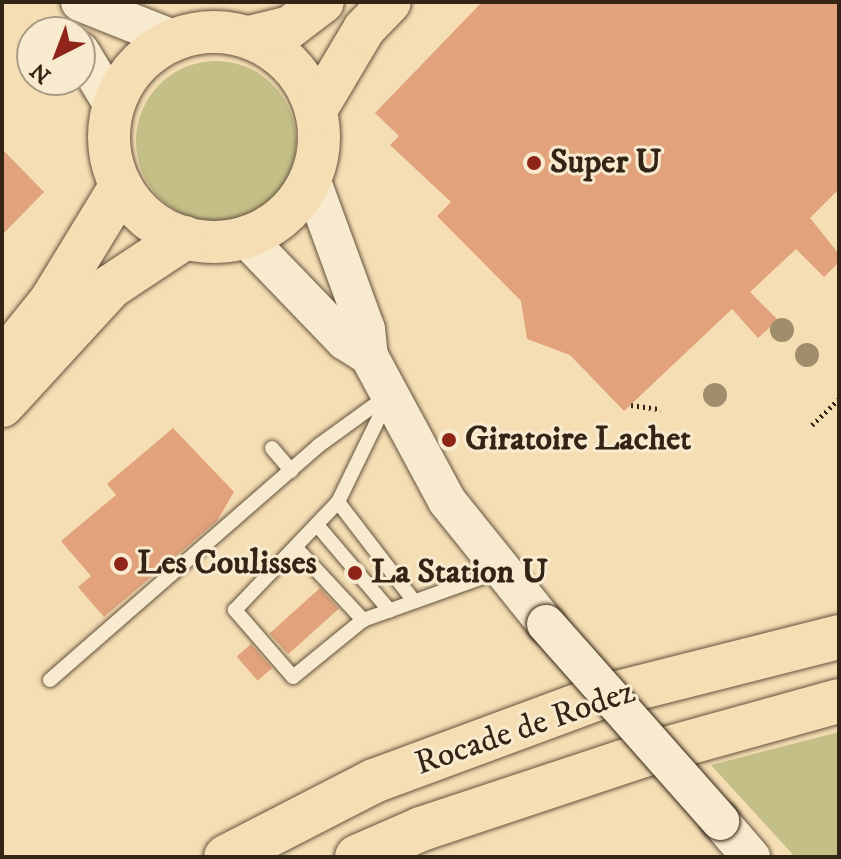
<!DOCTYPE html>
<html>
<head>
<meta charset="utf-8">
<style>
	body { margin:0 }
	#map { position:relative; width:841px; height:859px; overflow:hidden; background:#f5deb4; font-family:"IM FELL DW Pica",serif }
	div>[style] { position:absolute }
	.green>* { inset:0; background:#c4bf87 }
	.round { border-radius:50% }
	.building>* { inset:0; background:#e1a27c; transform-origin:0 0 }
	.path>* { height:5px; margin-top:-2.5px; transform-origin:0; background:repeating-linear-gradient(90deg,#342415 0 2px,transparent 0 6px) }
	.roads { filter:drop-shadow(0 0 2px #64523d) drop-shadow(0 0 2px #64523d) }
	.lane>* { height:14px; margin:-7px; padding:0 7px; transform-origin:7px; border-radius:7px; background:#f8eace }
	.secondary>* { height:38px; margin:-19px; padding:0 19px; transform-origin:19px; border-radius:19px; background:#f8eace }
	.primary>* { height:42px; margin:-21px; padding:0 21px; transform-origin:21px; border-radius:21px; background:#f5deb4 }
	.primary>.ring { margin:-21px; padding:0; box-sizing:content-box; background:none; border:42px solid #f5deb4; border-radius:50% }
	.highway>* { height:44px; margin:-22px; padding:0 22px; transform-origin:22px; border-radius:22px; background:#f5deb4 }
	.bridges { filter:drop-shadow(0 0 2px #342415) drop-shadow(0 0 2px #342415) }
	.secondary-bridge>* { height:38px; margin:-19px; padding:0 19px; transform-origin:19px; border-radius:19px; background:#f8eace }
	.trees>* { width:24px; height:24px; margin:-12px; border-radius:50%; background:#9f8d6c }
	.dots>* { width:22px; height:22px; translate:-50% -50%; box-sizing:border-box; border:4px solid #f8eace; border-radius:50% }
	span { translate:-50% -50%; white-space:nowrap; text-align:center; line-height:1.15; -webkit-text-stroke:6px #f8eace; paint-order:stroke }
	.poi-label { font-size:34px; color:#342415; font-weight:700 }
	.left { translate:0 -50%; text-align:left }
	.street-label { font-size:34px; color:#342415 }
	.frame { position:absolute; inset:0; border:4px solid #342415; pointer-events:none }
	.north { position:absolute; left:16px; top:16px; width:80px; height:80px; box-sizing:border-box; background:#f8eace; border:2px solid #aa9b84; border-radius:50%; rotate:222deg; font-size:22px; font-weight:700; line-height:32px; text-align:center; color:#342415 }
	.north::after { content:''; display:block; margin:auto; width:28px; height:36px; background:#8f2418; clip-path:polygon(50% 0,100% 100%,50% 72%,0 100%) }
</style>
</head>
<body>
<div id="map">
	<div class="green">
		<div class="round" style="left:136px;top:61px;width:160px;height:160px"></div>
		<div style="clip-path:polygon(839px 732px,839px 857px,795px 857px,711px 765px)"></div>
	</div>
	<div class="building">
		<div style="clip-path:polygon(482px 2px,839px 2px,839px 189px,810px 218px,839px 254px,839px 262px,824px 277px,796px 249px,750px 292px,778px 320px,758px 338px,732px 309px,624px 411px,570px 355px,527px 339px,521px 301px,437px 216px,451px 202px,390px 145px,399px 136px,375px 113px)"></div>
		<div style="clip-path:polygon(2px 149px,44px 192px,2px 235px)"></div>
		<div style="clip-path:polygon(173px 428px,234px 492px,217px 521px,104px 617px,78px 587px,91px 576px,61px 541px,116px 495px,107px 484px)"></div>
		<div style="left:320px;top:588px;width:28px;height:68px;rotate:48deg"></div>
		<div style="left:251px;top:644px;width:32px;height:19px;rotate:49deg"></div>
	</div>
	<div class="path">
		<div style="left:631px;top:405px;width:30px;rotate:8deg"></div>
		<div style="left:812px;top:425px;width:37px;rotate:-44deg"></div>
	</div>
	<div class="roads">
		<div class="lane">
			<div style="left:272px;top:448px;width:30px;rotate:50deg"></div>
			<div style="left:338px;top:502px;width:125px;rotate:52.5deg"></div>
			<div style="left:318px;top:526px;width:111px;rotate:49.7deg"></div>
			<div style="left:298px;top:550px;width:96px;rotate:47.1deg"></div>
			<div style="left:363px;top:620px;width:145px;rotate:-19.7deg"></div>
			<div style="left:363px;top:620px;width:90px;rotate:140.8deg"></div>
			<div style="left:293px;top:677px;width:89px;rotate:-130.9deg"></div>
			<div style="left:235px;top:610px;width:149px;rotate:-46.4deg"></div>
			<div style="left:338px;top:502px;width:112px;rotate:-64.1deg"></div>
			<div style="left:50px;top:680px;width:356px;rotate:-41.1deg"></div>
			<div style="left:318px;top:446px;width:85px;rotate:-35.9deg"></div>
		</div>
		<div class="secondary">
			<div style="left:80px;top:2px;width:100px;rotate:21.7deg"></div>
			<div style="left:80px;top:51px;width:63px;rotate:58.6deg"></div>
			<div style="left:311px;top:179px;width:160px;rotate:69.9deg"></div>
			<div style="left:366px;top:329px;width:27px;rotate:84deg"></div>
			<div style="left:369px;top:356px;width:165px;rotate:61.7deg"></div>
			<div style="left:447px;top:501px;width:158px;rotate:51.2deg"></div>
			<div style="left:246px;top:238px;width:143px;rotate:46.1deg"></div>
			<div style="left:345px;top:341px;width:28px;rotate:32deg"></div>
			<div style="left:720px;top:821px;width:48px;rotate:49.3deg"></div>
		</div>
		<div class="primary">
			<div class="ring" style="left:109px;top:32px;width:168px;height:168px"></div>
			<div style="left:250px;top:37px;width:41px;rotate:-14deg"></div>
			<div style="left:290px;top:27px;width:41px;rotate:-37.1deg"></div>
			<div style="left:316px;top:110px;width:94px;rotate:-59.3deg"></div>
			<div style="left:364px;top:29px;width:37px;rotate:-46deg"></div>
		</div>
		<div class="highway">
			<div style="left:4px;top:360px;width:77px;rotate:-51.3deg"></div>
			<div style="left:52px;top:300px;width:132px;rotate:-58.6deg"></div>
			<div style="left:2px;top:405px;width:160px;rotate:-47.5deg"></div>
			<div style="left:110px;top:287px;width:89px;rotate:-33.5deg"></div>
			<div style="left:226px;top:857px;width:166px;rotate:-27.2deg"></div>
			<div style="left:374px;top:781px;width:239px;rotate:-20.3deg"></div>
			<div style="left:598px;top:698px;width:249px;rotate:-14.2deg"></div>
			<div style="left:357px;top:857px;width:70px;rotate:-23.6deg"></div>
			<div style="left:421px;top:829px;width:235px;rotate:-18.4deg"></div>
			<div style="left:644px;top:755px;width:202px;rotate:-15.5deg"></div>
		</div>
	</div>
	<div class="bridges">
		<div class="secondary-bridge">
			<div style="left:546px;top:624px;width:263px;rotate:48.5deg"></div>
		</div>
	</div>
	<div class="trees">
		<div style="left:782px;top:330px"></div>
		<div style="left:807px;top:355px"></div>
		<div style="left:715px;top:395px"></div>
	</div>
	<div class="dots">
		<div style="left:534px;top:163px;background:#8f2418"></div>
		<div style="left:449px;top:440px;background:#8f2418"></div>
		<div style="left:121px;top:564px;background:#8f2418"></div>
		<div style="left:355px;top:573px;background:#8f2418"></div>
	</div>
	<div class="poi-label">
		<span class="left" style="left:550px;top:163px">Super U</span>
		<span class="left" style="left:465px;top:440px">Giratoire Lachet</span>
		<span class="left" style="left:137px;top:564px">Les Coulisses</span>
		<span class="left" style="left:371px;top:573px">La Station U</span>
	</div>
	<div class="street-label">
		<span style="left:525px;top:728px;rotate:-19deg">Rocade de Rodez</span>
	</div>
	<div class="frame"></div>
	<div class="north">N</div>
</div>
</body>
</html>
